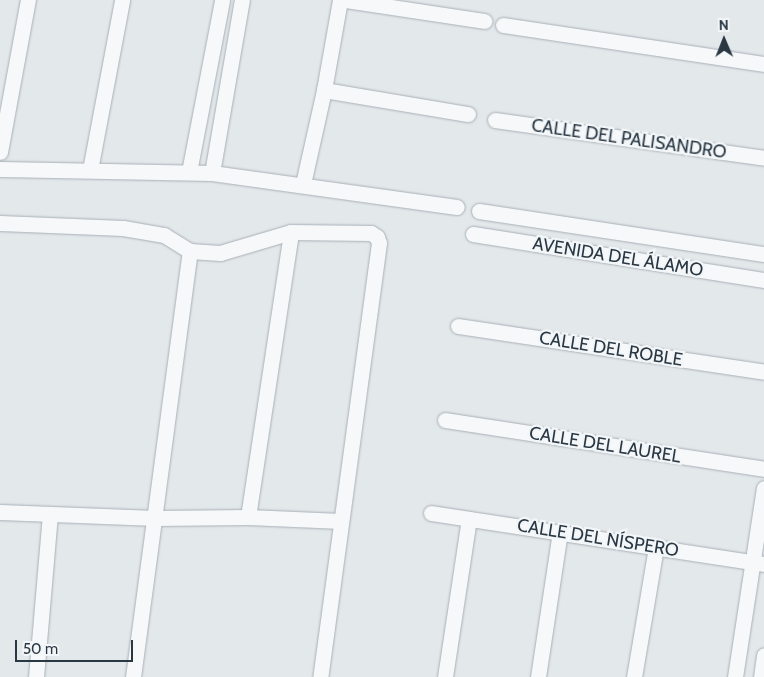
<!DOCTYPE html>
<html>
<head>
<meta charset="utf-8">
<style>
	body { margin:0 }
	#map { position:relative; width:764px; height:677px; overflow:hidden; background:#e3e8eb; font-family:Cabin,sans-serif }
	div>[style] { position:absolute }
	.roads { filter:drop-shadow(0 0 1px #a8b0b6) drop-shadow(0 0 1px #a8b0b6) }
	.street>* { height:15px; margin:-7.5px; padding:0 7.5px; transform-origin:7.5px; border-radius:7.5px; background:#f6f8f9 }
	span { translate:-50% -50%; white-space:nowrap; text-align:center; line-height:1.15; -webkit-text-stroke:4.5px #f3f6f8; paint-order:stroke }
	.street-label { font-size:18px; color:#2a3844 }
	.north { position:absolute; left:699px; top:15px; width:50px; height:50px; -webkit-text-stroke:4px #f3f6f8; paint-order:stroke; rotate:359deg; font-size:14px; font-weight:700; line-height:20px; text-align:center; color:#2a3844 }
	.north::after { content:''; display:block; margin:auto; width:18px; height:22px; background:#2a3844; clip-path:polygon(50% 0,100% 100%,50% 72%,0 100%) }
	.scale { position:absolute; left:15px; top:640px; width:118px; height:22px; box-sizing:border-box; border:2px solid #2a3844; border-top:0; padding-left:6px; font-size:15px; line-height:18px; white-space:nowrap; color:#2a3844; -webkit-text-stroke:4px #f3f6f8; paint-order:stroke }
</style>
</head>
<body>
<div id="map">
	<div class="roads">
		<div class="street">
			<div style="left:345px;top:0;width:141px;rotate:8.6deg"></div>
			<div style="left:503px;top:25px;width:264px;rotate:8.5deg"></div>
			<div style="left:324px;top:90px;width:146px;rotate:9.5deg"></div>
			<div style="left:495px;top:120px;width:272px;rotate:8deg"></div>
			<div style="left:0;top:152px;width:155px;rotate:-79.6deg"></div>
			<div style="left:0;top:169px;width:212px;rotate:1.1deg"></div>
			<div style="left:212px;top:173px;width:247px;rotate:7.9deg"></div>
			<div style="left:90px;top:170px;width:173px;rotate:-79.3deg"></div>
			<div style="left:189px;top:172px;width:175px;rotate:-79.1deg"></div>
			<div style="left:212px;top:173px;width:176px;rotate:-80.2deg"></div>
			<div style="left:303px;top:184px;width:96px;rotate:-77.4deg"></div>
			<div style="left:324px;top:90px;width:91px;rotate:-79.9deg"></div>
			<div style="left:479px;top:211px;width:288px;rotate:8.6deg"></div>
			<div style="left:0;top:223px;width:123px;rotate:2.3deg"></div>
			<div style="left:123px;top:228px;width:42px;rotate:9.7deg"></div>
			<div style="left:164px;top:235px;width:31px;rotate:32deg"></div>
			<div style="left:190px;top:251px;width:30px;rotate:4deg"></div>
			<div style="left:220px;top:253px;width:74px;rotate:-16.5deg"></div>
			<div style="left:291px;top:232px;width:80px;rotate:0.7deg"></div>
			<div style="left:371px;top:233px;width:7px;rotate:34deg"></div>
			<div style="left:377px;top:237px;width:6px;rotate:72deg"></div>
			<div style="left:379px;top:243px;width:438px;rotate:97.7deg"></div>
			<div style="left:473px;top:234px;width:295px;rotate:9deg"></div>
			<div style="left:458px;top:326px;width:309px;rotate:8.5deg"></div>
			<div style="left:445px;top:420px;width:323px;rotate:8.7deg"></div>
			<div style="left:0;top:512px;width:156px;rotate:2.2deg"></div>
			<div style="left:156px;top:518px;width:92px;rotate:-0.6deg"></div>
			<div style="left:248px;top:517px;width:93px;rotate:2.5deg"></div>
			<div style="left:431px;top:513px;width:337px;rotate:8.7deg"></div>
			<div style="left:248px;top:517px;width:288px;rotate:-81.4deg"></div>
			<div style="left:36px;top:677px;width:163px;rotate:-85.1deg"></div>
			<div style="left:133px;top:677px;width:430px;rotate:-82.4deg"></div>
			<div style="left:445px;top:677px;width:160px;rotate:-81.4deg"></div>
			<div style="left:538px;top:677px;width:147px;rotate:-81.4deg"></div>
			<div style="left:634px;top:677px;width:132px;rotate:-80.4deg"></div>
			<div style="left:735px;top:677px;width:191px;rotate:-81.3deg"></div>
			<div style="left:761px;top:677px;width:22px;rotate:-82deg"></div>
		</div>
	</div>
	<div class="street-label">
		<span style="left:629px;top:139px;rotate:8deg">CALLE DEL PALISANDRO</span>
		<span style="left:618px;top:257px;rotate:9deg">AVENIDA DEL ÁLAMO</span>
		<span style="left:611px;top:349px;rotate:9deg">CALLE DEL ROBLE</span>
		<span style="left:605px;top:445px;rotate:9deg">CALLE DEL LAUREL</span>
		<span style="left:598px;top:538px;rotate:9deg">CALLE DEL NÍSPERO</span>
	</div>
	<div class="north">N</div>
	<div class="scale">50 m</div>
</div>
</body>
</html>
